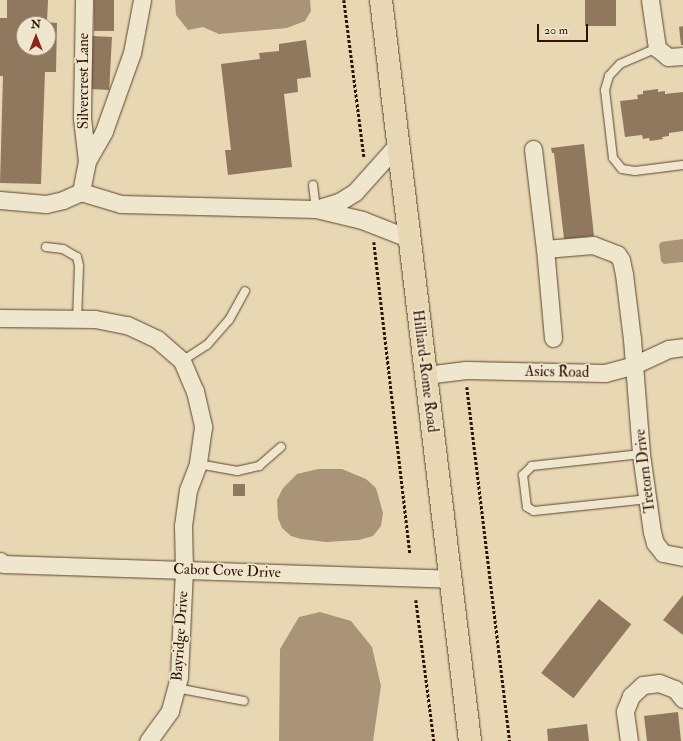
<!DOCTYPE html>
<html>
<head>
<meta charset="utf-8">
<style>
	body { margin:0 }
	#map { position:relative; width:683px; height:741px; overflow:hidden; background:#e7d8b3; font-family:"IM FELL Double Pica",serif }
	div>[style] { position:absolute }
	.water>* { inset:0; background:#a99478 }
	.building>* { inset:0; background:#90785f; transform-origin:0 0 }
	.path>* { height:2.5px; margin-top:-1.25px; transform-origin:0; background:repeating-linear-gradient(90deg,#311104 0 3px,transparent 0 5px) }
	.roads { filter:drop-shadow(0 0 1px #5e4330) drop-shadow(0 0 1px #5e4330) }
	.service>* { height:8px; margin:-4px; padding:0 4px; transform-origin:4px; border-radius:4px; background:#efe6ce }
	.minor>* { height:17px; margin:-8.5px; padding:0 8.5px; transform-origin:8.5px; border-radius:8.5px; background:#efe6ce }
	.primary>* { height:22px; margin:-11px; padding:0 11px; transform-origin:11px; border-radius:11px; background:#e7d8b3 }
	span { translate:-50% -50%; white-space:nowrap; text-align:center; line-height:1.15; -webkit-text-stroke:3.5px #efe6ce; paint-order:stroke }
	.street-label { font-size:15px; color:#311104 }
	.north { position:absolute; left:16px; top:16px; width:40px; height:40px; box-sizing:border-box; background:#efe6ce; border:1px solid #a3917d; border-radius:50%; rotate:0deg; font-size:11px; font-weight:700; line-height:16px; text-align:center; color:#311104 }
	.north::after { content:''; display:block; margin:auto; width:14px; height:18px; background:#8f2418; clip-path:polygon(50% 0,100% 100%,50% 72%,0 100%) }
	.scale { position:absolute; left:537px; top:24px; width:51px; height:18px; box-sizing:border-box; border:2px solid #311104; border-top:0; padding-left:5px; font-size:12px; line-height:14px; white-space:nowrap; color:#311104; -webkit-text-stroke:3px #efe6ce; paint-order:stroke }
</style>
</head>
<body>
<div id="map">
	<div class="water">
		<div style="clip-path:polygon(175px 0,310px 0,311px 11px,305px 21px,287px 28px,219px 34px,203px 27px,188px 30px,176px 15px)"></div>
		<div style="clip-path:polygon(683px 239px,683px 262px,664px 264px,661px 261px,659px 245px,661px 242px)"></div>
		<div style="clip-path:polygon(318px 469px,342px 469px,366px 479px,376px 488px,383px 513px,381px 526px,373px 536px,359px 540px,326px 542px,301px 539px,291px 536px,282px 528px,278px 518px,277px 500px,283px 488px,297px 474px)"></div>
		<div style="clip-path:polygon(320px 612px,351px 621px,372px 647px,381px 686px,373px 741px,279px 741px,280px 649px,299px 617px)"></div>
	</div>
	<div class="building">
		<div style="clip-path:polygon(evenodd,7px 0,48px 0,47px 22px,57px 23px,56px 72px,45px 72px,41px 184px,0 183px,3px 76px,0 76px,0 18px,7px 18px,7px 0,24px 24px,48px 24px,48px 48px,24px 48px,24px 24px)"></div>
		<div style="left:94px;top:0;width:20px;height:31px"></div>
		<div style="left:585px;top:0;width:31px;height:26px"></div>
		<div style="clip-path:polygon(683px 26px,683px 45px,681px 45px,679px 27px)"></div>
		<div style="left:92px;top:36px;width:20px;height:53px;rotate:3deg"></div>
		<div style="clip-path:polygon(306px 40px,311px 77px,297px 79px,298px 92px,284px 94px,292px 167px,228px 175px,225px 150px,231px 150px,221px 64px,260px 59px,259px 53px,279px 51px,279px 44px)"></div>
		<div style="clip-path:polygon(658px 89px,658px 92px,665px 91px,665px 94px,683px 92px,683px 131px,669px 133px,669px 136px,662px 137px,663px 139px,650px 141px,649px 138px,643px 139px,642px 135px,625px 137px,620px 101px,638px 99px,637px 95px,643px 94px,643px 91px)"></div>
		<div style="clip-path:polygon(584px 144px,594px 236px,564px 239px,554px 153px,552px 153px,551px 148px)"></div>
		<div style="left:233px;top:484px;width:12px;height:12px"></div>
		<div style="clip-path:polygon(683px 595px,683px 635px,663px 620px)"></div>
		<div style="left:599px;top:599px;width:41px;height:94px;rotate:38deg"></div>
		<div style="clip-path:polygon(678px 712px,681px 741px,647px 741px,644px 716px)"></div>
		<div style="clip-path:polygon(587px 724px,589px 741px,548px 741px,547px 729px)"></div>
	</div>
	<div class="path">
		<div style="left:344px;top:0;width:158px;rotate:82.7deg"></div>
		<div style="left:374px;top:242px;width:313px;rotate:83.4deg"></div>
		<div style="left:467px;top:387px;width:357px;rotate:83.1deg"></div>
		<div style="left:416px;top:600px;width:142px;rotate:82.7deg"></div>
	</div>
	<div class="roads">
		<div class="service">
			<div style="left:657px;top:48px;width:40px;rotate:156.6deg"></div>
			<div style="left:620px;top:64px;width:16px;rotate:133deg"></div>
			<div style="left:609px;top:76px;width:15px;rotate:106deg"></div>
			<div style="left:605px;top:90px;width:68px;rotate:83.3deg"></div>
			<div style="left:613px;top:158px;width:14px;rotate:51deg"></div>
			<div style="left:622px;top:169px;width:13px;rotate:9deg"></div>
			<div style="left:635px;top:171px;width:48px;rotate:-7.1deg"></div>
			<div style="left:313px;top:185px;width:24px;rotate:83deg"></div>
			<div style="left:46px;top:247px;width:17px;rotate:7deg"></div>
			<div style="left:63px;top:249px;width:16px;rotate:30deg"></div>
			<div style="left:77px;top:257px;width:9px;rotate:77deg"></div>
			<div style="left:79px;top:266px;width:54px;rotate:92.1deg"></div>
			<div style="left:182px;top:361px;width:30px;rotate:-33deg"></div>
			<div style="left:207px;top:345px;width:33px;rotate:-49deg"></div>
			<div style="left:229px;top:320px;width:33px;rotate:-61deg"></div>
			<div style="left:641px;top:454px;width:110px;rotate:173.7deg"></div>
			<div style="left:532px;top:466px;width:13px;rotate:135deg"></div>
			<div style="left:523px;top:475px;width:32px;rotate:83deg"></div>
			<div style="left:527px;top:507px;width:8px;rotate:30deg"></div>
			<div style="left:534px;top:511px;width:115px;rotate:-6deg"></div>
			<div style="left:198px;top:464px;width:40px;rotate:10deg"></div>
			<div style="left:237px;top:471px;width:23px;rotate:-13deg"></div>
			<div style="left:259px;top:466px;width:29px;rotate:-41deg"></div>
			<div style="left:176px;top:688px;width:69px;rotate:10.8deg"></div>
		</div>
		<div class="minor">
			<div style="left:84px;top:0;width:118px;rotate:91deg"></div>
			<div style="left:82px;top:118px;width:43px;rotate:83.4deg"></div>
			<div style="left:650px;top:0;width:49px;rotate:81.7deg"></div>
			<div style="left:657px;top:48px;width:14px;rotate:39deg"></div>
			<div style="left:668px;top:57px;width:15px;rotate:-4deg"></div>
			<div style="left:533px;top:149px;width:101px;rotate:83.2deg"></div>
			<div style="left:81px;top:192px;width:42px;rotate:16.7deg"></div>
			<div style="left:121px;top:204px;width:195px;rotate:1.5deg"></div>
			<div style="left:316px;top:209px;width:47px;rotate:13.4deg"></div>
			<div style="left:362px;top:220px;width:49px;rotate:21.4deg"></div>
			<div style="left:81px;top:192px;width:32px;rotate:-79deg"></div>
			<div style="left:87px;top:161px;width:34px;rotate:-60deg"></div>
			<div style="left:104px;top:131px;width:83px;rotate:-70.3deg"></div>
			<div style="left:132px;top:53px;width:54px;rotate:-79.3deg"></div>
			<div style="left:0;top:200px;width:46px;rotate:5deg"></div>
			<div style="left:46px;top:204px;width:17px;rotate:-13deg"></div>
			<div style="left:63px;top:200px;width:20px;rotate:-24deg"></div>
			<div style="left:316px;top:209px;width:24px;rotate:-17deg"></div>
			<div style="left:339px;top:202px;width:19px;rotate:-32deg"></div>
			<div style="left:355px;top:192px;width:64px;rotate:-48.1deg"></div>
			<div style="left:0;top:318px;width:95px;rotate:0.6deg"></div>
			<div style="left:95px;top:319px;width:33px;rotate:11deg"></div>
			<div style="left:127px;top:325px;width:33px;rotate:25deg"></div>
			<div style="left:157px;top:339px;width:33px;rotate:41deg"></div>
			<div style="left:182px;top:361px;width:33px;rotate:67deg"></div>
			<div style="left:195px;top:391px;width:37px;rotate:77deg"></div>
			<div style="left:203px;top:427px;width:37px;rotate:98deg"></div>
			<div style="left:198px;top:464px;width:28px;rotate:111deg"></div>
			<div style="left:188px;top:490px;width:36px;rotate:98deg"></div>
			<div style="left:183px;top:526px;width:44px;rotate:88.7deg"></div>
			<div style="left:184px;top:570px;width:107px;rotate:92.7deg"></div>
			<div style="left:179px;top:677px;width:35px;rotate:105deg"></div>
			<div style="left:170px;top:711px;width:37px;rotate:126deg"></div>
			<div style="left:553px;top:338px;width:89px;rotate:-95.1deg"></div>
			<div style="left:545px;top:249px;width:48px;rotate:-4.8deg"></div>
			<div style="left:593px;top:245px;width:26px;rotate:21deg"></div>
			<div style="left:617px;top:254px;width:7px;rotate:56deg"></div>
			<div style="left:621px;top:260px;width:14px;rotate:78deg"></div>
			<div style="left:624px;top:274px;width:65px;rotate:83deg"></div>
			<div style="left:632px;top:339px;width:115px;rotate:85.5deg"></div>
			<div style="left:641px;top:454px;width:79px;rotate:82deg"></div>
			<div style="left:652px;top:532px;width:11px;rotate:75deg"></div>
			<div style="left:655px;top:543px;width:13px;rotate:51deg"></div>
			<div style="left:663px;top:553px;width:20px;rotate:11deg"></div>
			<div style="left:426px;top:375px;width:40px;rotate:-7.1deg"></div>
			<div style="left:466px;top:370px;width:139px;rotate:1.2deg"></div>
			<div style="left:605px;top:373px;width:30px;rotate:-15deg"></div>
			<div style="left:634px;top:365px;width:38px;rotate:-25deg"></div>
			<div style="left:669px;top:349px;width:14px;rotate:-8deg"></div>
			<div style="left:0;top:561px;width:4px;rotate:45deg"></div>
			<div style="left:3px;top:564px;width:448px;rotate:1.9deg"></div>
			<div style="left:629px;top:741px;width:30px;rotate:-98deg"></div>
			<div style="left:625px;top:711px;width:16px;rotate:-68deg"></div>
			<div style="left:631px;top:696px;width:16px;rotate:-43deg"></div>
			<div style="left:643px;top:685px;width:16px;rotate:-7deg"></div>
			<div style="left:659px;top:683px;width:17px;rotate:21deg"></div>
			<div style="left:675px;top:689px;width:13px;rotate:51deg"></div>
		</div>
		<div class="primary">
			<div style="left:381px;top:0;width:746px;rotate:83.15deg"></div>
		</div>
	</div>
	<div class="street-label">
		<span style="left:84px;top:81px;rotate:-90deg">Silvercrest Lane</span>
		<span style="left:425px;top:371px;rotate:83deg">Hilliard-Rome Road</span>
		<span style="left:557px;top:372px;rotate:1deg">Asics Road</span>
		<span style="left:645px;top:471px;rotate:-97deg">Tretorn Drive</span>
		<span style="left:227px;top:571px;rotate:2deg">Cabot Cove Drive</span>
		<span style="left:180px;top:636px;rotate:-86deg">Bayridge Drive</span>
	</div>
	<div class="north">N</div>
	<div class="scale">20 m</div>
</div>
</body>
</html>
